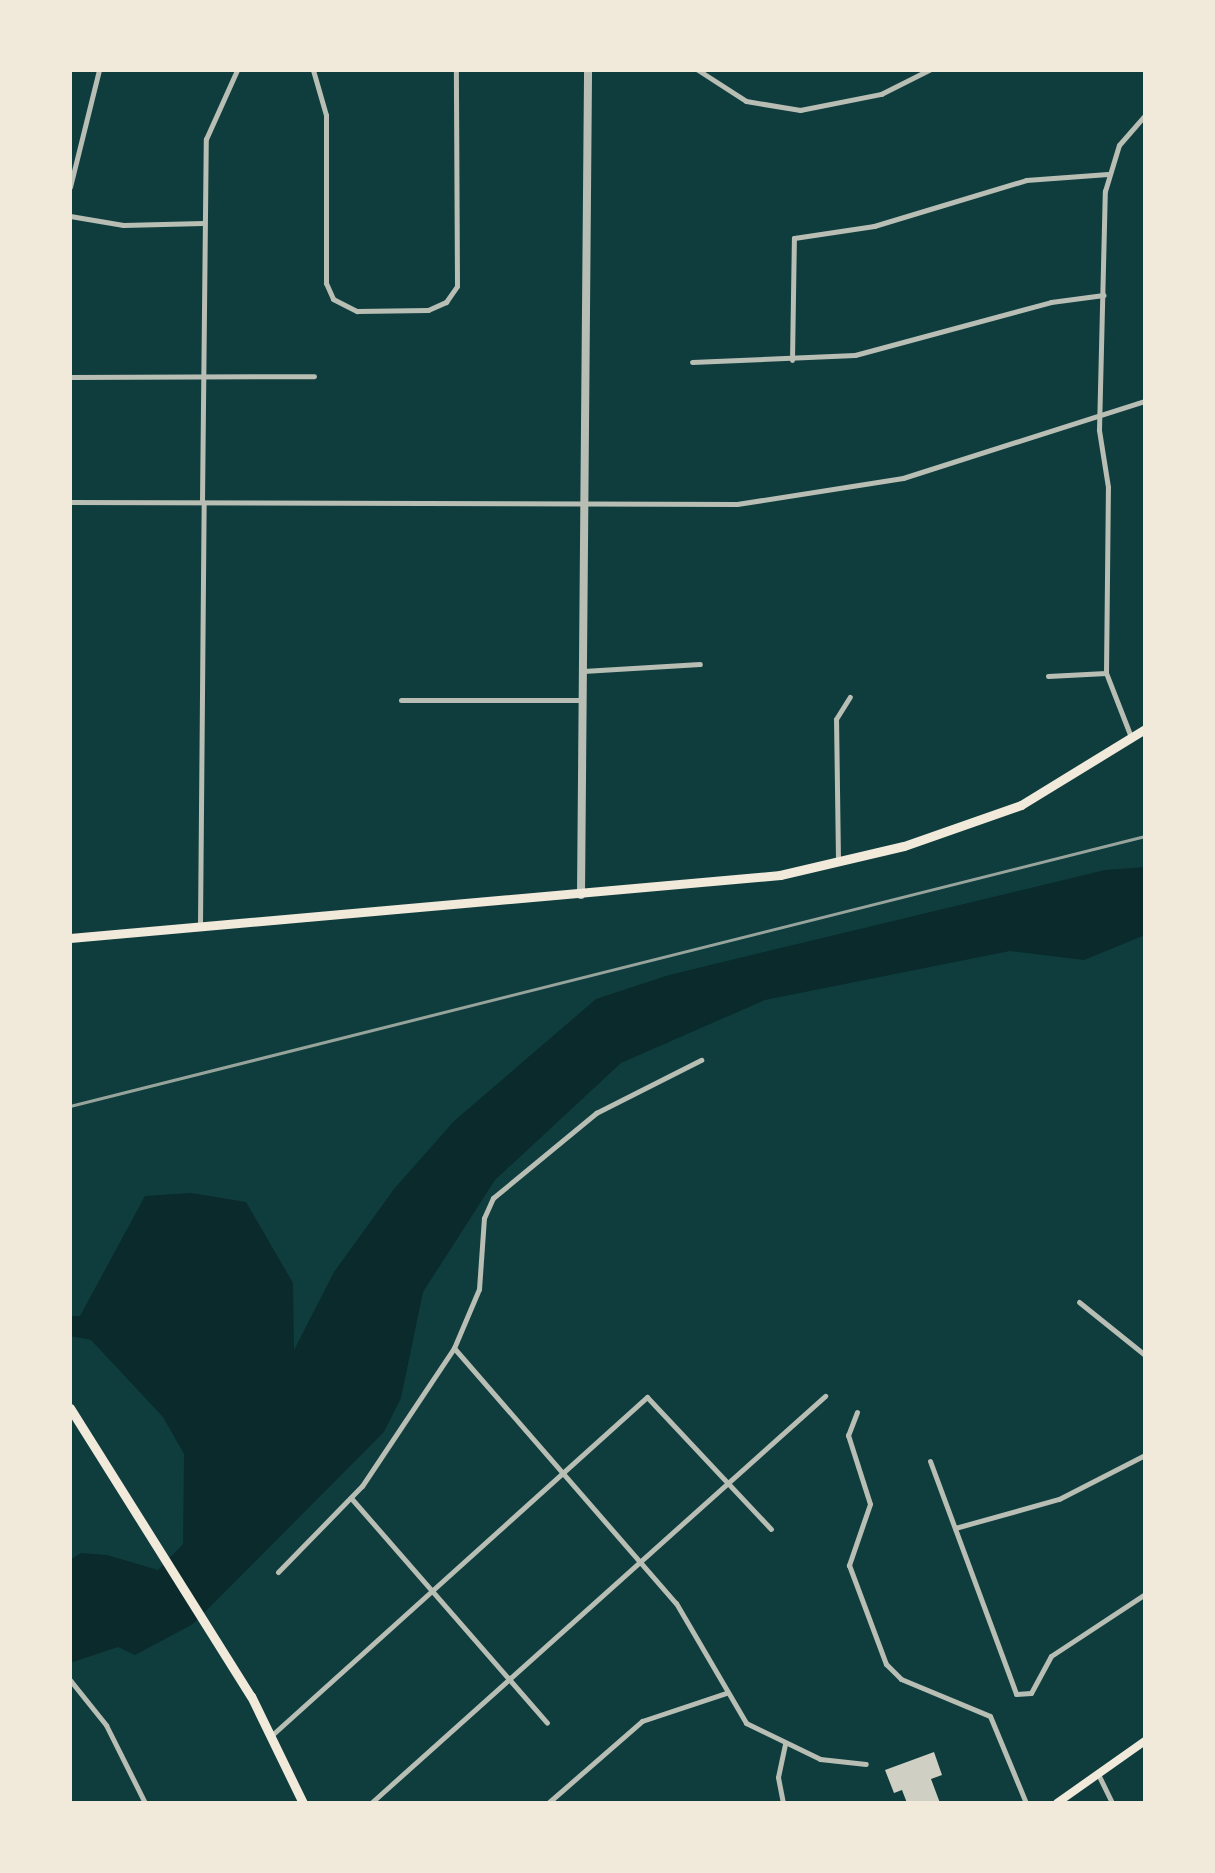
<!DOCTYPE html>
<html>
<head>
<meta charset="utf-8">
<style>
	body { margin:0 }
	#map { position:relative; width:1215px; height:1873px; overflow:hidden; background:#0f3d3e; font-family:Manrope,sans-serif }
	div>[style] { position:absolute }
	.water>* { inset:0; background:#0a2a2b }
	.building>* { inset:0; background:#cfcfc3 }
	.minor>* { height:5px; margin:-2.5px; padding:0 2.5px; transform-origin:2.5px; border-radius:2.5px; background:#b8beb3 }
	.tertiary>* { height:8px; margin:-4px; padding:0 4px; transform-origin:4px; border-radius:4px; background:#b8beb3 }
	.secondary>* { height:8px; margin:-4px; padding:0 4px; transform-origin:4px; border-radius:4px; background:#f1e9da }
	.primary>* { height:9px; margin:-4.5px; padding:0 4.5px; transform-origin:4.5px; border-radius:4.5px; background:#f1e9da }
	.rail>* { height:2.5px; margin:-1.25px; padding:0 1.25px; transform-origin:1.25px; border-radius:1.25px; background:#97a49c }
	span { translate:-50% -50%; white-space:nowrap; text-align:center; line-height:1.15; -webkit-text-stroke:9px #f1e9da; paint-order:stroke }
	.frame { position:absolute; inset:0; border:72px solid #f1e9da; pointer-events:none }
</style>
</head>
<body>
<div id="map">
	<div class="water">
		<div style="clip-path:polygon(1145px 867px,1145px 935px,1084px 960px,1010px 951px,765px 1000px,621px 1063px,495px 1180px,423px 1292px,401px 1398px,384px 1432px,193px 1624px,135px 1655px,118px 1647px,70px 1663px,70px 1560px,81px 1553px,107px 1555px,158px 1570px,183px 1544px,184px 1454px,163px 1417px,91px 1340px,70px 1336px,70px 1316px,80px 1316px,145px 1196px,191px 1193px,246px 1202px,293px 1283px,294px 1350px,334px 1272px,394px 1189px,454px 1121px,596px 999px,669px 975px,1105px 870px)"></div>
	</div>
	<div class="building">
		<div style="clip-path:polygon(934px 1752px,942px 1775px,931px 1779px,940px 1803px,907px 1803px,902px 1790px,894px 1793px,885px 1770px)"></div>
	</div>
	<div class="minor">
		<div style="left:313px;top:70px;width:47px;rotate:73.9deg"></div>
		<div style="left:326px;top:115px;width:168px;rotate:90deg"></div>
		<div style="left:326px;top:283px;width:17px;rotate:66deg"></div>
		<div style="left:333px;top:299px;width:27px;rotate:27deg"></div>
		<div style="left:357px;top:311px;width:71px;rotate:-0.8deg"></div>
		<div style="left:428px;top:310px;width:20px;rotate:-24deg"></div>
		<div style="left:446px;top:302px;width:19px;rotate:-55deg"></div>
		<div style="left:457px;top:286px;width:216px;rotate:-90.3deg"></div>
		<div style="left:698px;top:70px;width:57px;rotate:32.9deg"></div>
		<div style="left:746px;top:101px;width:55px;rotate:9.5deg"></div>
		<div style="left:800px;top:110px;width:83px;rotate:-11.2deg"></div>
		<div style="left:881px;top:94px;width:54px;rotate:-26.6deg"></div>
		<div style="left:70px;top:187px;width:121px;rotate:-76.1deg"></div>
		<div style="left:70px;top:216px;width:54px;rotate:9.6deg"></div>
		<div style="left:123px;top:225px;width:80px;rotate:-1.4deg"></div>
		<div style="left:792px;top:360px;width:122px;rotate:-89.1deg"></div>
		<div style="left:794px;top:238px;width:81px;rotate:-8.5deg"></div>
		<div style="left:874px;top:226px;width:159px;rotate:-16.8deg"></div>
		<div style="left:1026px;top:180px;width:82px;rotate:-4.2deg"></div>
		<div style="left:692px;top:362px;width:163px;rotate:-2.5deg"></div>
		<div style="left:855px;top:355px;width:203px;rotate:-15.1deg"></div>
		<div style="left:1051px;top:302px;width:53px;rotate:-7.5deg"></div>
		<div style="left:70px;top:377px;width:244px;rotate:-0.2deg"></div>
		<div style="left:70px;top:502px;width:667px;rotate:0.17deg"></div>
		<div style="left:737px;top:504px;width:168px;rotate:-8.9deg"></div>
		<div style="left:903px;top:478px;width:254px;rotate:-17.7deg"></div>
		<div style="left:202px;top:502px;width:363px;rotate:-89.4deg"></div>
		<div style="left:206px;top:139px;width:76px;rotate:-65.8deg"></div>
		<div style="left:583px;top:671px;width:117px;rotate:-3.4deg"></div>
		<div style="left:1048px;top:676px;width:58px;rotate:-3deg"></div>
		<div style="left:401px;top:700px;width:181px"></div>
		<div style="left:1131px;top:737px;width:69px;rotate:-111.3deg"></div>
		<div style="left:1106px;top:673px;width:186px;rotate:-89.4deg"></div>
		<div style="left:1108px;top:487px;width:58px;rotate:-99deg"></div>
		<div style="left:1099px;top:430px;width:239px;rotate:-88.6deg"></div>
		<div style="left:1105px;top:191px;width:48px;rotate:-73.1deg"></div>
		<div style="left:1119px;top:145px;width:40px;rotate:-49deg"></div>
		<div style="left:838px;top:860px;width:141px;rotate:-90.8deg"></div>
		<div style="left:836px;top:719px;width:26px;rotate:-58deg"></div>
		<div style="left:200px;top:924px;width:421px;rotate:-89.5deg"></div>
		<div style="left:1079px;top:1302px;width:85px;rotate:38.8deg"></div>
		<div style="left:454px;top:1348px;width:338px;rotate:49deg"></div>
		<div style="left:676px;top:1603px;width:139px;rotate:59.7deg"></div>
		<div style="left:746px;top:1723px;width:82px;rotate:25.9deg"></div>
		<div style="left:820px;top:1759px;width:46px;rotate:6.2deg"></div>
		<div style="left:857px;top:1412px;width:25px;rotate:111deg"></div>
		<div style="left:848px;top:1435px;width:72px;rotate:72.3deg"></div>
		<div style="left:870px;top:1504px;width:65px;rotate:109deg"></div>
		<div style="left:849px;top:1565px;width:106px;rotate:69.5deg"></div>
		<div style="left:886px;top:1664px;width:21px;rotate:45deg"></div>
		<div style="left:901px;top:1679px;width:96px;rotate:22.6deg"></div>
		<div style="left:990px;top:1716px;width:94px;rotate:67.5deg"></div>
		<div style="left:930px;top:1461px;width:248px;rotate:69.7deg"></div>
		<div style="left:1016px;top:1694px;width:15px;rotate:-4deg"></div>
		<div style="left:1031px;top:1693px;width:42px;rotate:-61.6deg"></div>
		<div style="left:1051px;top:1656px;width:113px;rotate:-33.4deg"></div>
		<div style="left:351px;top:1498px;width:298px;rotate:48.9deg"></div>
		<div style="left:955px;top:1528px;width:108px;rotate:-15.6deg"></div>
		<div style="left:1059px;top:1499px;width:97px;rotate:-27.1deg"></div>
		<div style="left:278px;top:1572px;width:120px;rotate:-45.7deg"></div>
		<div style="left:362px;top:1486px;width:166px;rotate:-56.3deg"></div>
		<div style="left:454px;top:1348px;width:64px;rotate:-67deg"></div>
		<div style="left:479px;top:1289px;width:71px;rotate:-86deg"></div>
		<div style="left:484px;top:1218px;width:22px;rotate:-66deg"></div>
		<div style="left:493px;top:1198px;width:134px;rotate:-39.5deg"></div>
		<div style="left:596px;top:1113px;width:118px;rotate:-26.8deg"></div>
		<div style="left:70px;top:1680px;width:58px;rotate:51.3deg"></div>
		<div style="left:106px;top:1725px;width:87px;rotate:63.4deg"></div>
		<div style="left:272px;top:1735px;width:505px;rotate:-42.03deg"></div>
		<div style="left:647px;top:1397px;width:181px;rotate:46.8deg"></div>
		<div style="left:1098px;top:1774px;width:32px;rotate:64deg"></div>
		<div style="left:371px;top:1803px;width:610px;rotate:-41.88deg"></div>
		<div style="left:548px;top:1803px;width:125px;rotate:-41.1deg"></div>
		<div style="left:642px;top:1721px;width:89px;rotate:-18.4deg"></div>
		<div style="left:783px;top:1803px;width:26px;rotate:-101deg"></div>
		<div style="left:778px;top:1777px;width:35px;rotate:-78deg"></div>
	</div>
	<div class="tertiary">
		<div style="left:581px;top:895px;width:825px;rotate:-89.51deg"></div>
	</div>
	<div class="secondary">
		<div style="left:1057px;top:1803px;width:108px;rotate:-35.2deg"></div>
	</div>
	<div class="primary">
		<div style="left:70px;top:938px;width:713px;rotate:-5.07deg"></div>
		<div style="left:780px;top:875px;width:127px;rotate:-13.2deg"></div>
		<div style="left:904px;top:846px;width:124px;rotate:-19.3deg"></div>
		<div style="left:1021px;top:805px;width:145px;rotate:-31.5deg"></div>
		<div style="left:70px;top:1408px;width:340px;rotate:57.9deg"></div>
		<div style="left:251px;top:1696px;width:119px;rotate:64.1deg"></div>
	</div>
	<div class="rail">
		<div style="left:70px;top:1106px;width:1108px;rotate:-14.1deg"></div>
	</div>
	<div class="frame"></div>
</div>
</body>
</html>
